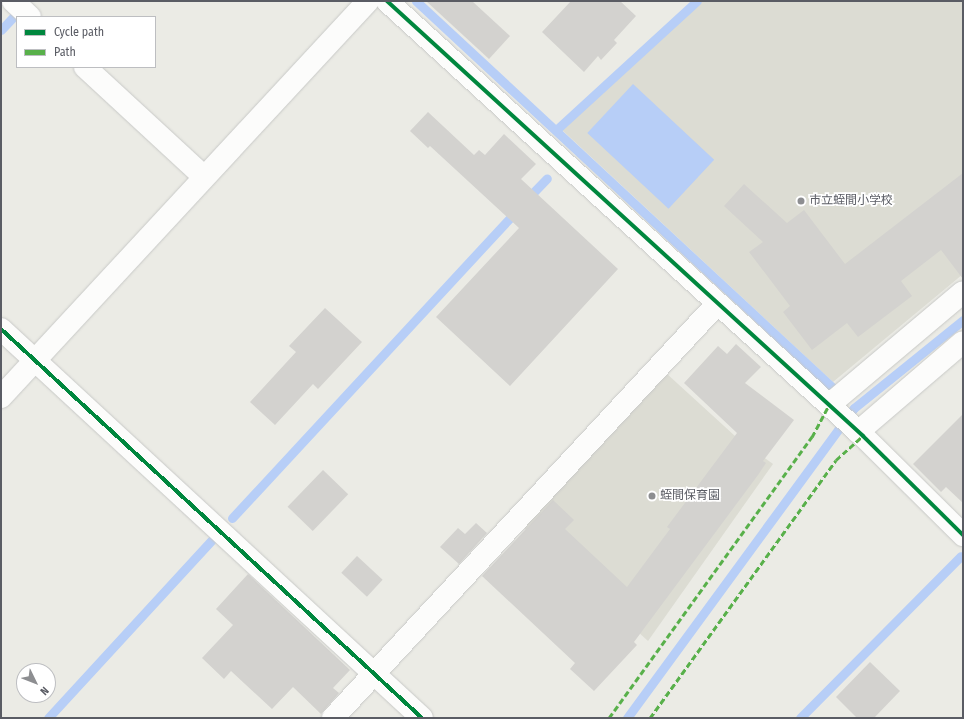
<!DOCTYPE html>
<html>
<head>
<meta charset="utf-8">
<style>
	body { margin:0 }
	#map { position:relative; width:964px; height:719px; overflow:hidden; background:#ebebe5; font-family:"Fira Sans Condensed","Noto Sans JP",sans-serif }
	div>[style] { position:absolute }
	.education>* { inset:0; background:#dcdcd3 }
	.water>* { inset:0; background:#b7cef7; transform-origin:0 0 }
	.stream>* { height:9px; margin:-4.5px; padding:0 4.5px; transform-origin:4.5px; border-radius:4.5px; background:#b7cef7 }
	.building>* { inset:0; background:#d3d2cf; transform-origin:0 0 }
	.roads { filter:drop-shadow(0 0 1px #c8c9c7) drop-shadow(0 0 1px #c8c9c7) }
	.street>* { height:22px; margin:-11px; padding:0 11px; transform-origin:11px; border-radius:11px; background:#fcfcfb }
	.quiet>* { height:3px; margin-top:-1.5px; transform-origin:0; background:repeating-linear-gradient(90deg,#58b04a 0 6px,transparent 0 9px) }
	.cycleway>* { height:4px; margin:-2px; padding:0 2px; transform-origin:2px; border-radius:2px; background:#00873e }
	.dots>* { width:11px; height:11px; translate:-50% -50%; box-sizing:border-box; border:2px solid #fff; border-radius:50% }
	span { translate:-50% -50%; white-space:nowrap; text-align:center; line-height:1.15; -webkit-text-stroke:3.5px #fff; paint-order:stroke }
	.poi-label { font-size:12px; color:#5a5c64 }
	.left { translate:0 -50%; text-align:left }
	.frame { position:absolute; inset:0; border:2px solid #5a5c64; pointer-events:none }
	.legend { position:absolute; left:16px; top:16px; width:140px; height:52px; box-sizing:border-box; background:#fff; border:1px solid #bdbec1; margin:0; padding:5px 7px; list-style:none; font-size:12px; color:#5a5c64 }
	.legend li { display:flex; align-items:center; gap:8px; height:20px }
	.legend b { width:20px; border:1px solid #bdbec1 }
	.north { position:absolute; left:16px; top:663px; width:40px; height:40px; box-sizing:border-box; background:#fff; border:1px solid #bdbec1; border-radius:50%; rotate:133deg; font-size:11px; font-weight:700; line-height:16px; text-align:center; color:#5a5c64 }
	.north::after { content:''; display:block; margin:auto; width:14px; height:18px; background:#8d8e91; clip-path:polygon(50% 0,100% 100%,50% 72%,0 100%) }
</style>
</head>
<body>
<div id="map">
	<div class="education">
		<div style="clip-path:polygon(702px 1px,963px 1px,963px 274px,833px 382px,561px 129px)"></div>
		<div style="clip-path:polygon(666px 373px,735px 436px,773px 464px,648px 641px,523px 527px)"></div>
	</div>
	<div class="water">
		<div style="left:633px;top:84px;width:111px;height:67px;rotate:43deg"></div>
	</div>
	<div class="stream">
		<div style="left:416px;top:1px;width:569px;rotate:42.86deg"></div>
		<div style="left:1px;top:30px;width:19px;rotate:-47deg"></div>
		<div style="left:556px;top:130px;width:191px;rotate:-42.5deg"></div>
		<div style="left:526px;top:200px;width:30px;rotate:-46deg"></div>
		<div style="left:232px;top:518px;width:420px;rotate:-47.2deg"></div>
		<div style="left:48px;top:718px;width:241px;rotate:-47.4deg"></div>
		<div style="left:627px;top:718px;width:384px;rotate:-53.8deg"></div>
		<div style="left:854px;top:408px;width:140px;rotate:-38.9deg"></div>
		<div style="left:800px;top:718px;width:228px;rotate:-45.2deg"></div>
	</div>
	<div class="building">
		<div style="clip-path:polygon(426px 1px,472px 1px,510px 36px,489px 59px)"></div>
		<div style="clip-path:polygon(571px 1px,620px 1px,636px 16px,614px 40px,617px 43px,601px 60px,598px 56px,584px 72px,542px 32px)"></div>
		<div style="clip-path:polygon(428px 112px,474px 155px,479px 150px,485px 155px,504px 134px,536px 164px,521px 179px,618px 269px,510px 386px,436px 317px,519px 228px,430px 146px,428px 148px,410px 131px)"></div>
		<div style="clip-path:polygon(963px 173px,963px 279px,941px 250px,901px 281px,912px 296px,858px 337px,847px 323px,812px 350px,783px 312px,790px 306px,749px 252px,763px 242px,724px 206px,744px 184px,787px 223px,804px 210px,845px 264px)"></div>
		<div style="clip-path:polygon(325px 308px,362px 342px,318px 389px,313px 384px,275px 425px,250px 402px,296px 352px,289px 346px)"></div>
		<div style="clip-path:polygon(736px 344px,761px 367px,745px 383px,794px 420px,763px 461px,766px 463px,758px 475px,634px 642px,637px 645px,594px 691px,570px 669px,575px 663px,482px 576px,553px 500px,574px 520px,565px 529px,627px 587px,670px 529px,667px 527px,737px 433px,684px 383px,718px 346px,727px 354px)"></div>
		<div style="clip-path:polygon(963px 414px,963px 503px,946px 487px,941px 492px,913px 464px)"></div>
		<div style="left:323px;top:470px;width:35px;height:51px;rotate:44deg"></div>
		<div style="clip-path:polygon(476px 523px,487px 533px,459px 564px,440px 547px,458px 528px,465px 534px)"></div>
		<div style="left:357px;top:556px;width:35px;height:23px;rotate:43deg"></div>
		<div style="clip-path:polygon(248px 574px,350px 670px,333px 688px,339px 693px,321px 714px,293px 687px,272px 709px,231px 671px,224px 679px,202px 658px,233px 625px,216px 609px)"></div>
		<div style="clip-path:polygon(870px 662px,900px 691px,874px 718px,857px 718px,836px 697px)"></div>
	</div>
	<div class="roads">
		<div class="street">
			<div style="left:13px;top:1px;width:23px;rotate:43deg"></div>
			<div style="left:387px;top:1px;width:645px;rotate:42.42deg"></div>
			<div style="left:863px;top:436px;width:141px;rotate:44.7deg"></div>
			<div style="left:85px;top:67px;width:162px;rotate:42.7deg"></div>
			<div style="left:1px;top:329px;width:573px;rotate:42.74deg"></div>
			<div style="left:1px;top:397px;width:540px;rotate:-47.18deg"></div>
			<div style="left:829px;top:405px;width:175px;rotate:-40.1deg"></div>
			<div style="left:858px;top:432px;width:138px;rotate:-40.6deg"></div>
			<div style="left:333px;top:718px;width:565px;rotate:-47.15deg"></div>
		</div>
	</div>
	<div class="quiet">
		<div style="left:609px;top:718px;width:347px;rotate:-54.2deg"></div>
		<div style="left:812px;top:437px;width:36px;rotate:-62deg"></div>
		<div style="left:650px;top:718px;width:318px;rotate:-54.2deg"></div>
		<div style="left:836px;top:460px;width:36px;rotate:-42deg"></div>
	</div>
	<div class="cycleway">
		<div style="left:387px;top:1px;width:645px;rotate:42.42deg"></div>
		<div style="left:863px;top:436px;width:141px;rotate:44.7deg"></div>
		<div style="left:1px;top:329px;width:573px;rotate:42.74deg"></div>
	</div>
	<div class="dots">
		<div style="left:801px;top:201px;background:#8d8e91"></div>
		<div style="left:652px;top:496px;background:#8d8e91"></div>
	</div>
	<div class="poi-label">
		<span class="left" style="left:809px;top:201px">市立蛭間小学校</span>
		<span class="left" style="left:660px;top:496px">蛭間保育園</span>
	</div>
	<div class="frame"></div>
	<ul class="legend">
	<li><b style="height:5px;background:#00873e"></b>Cycle path</li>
	<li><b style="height:5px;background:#58b04a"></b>Path</li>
	</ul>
	<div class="north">N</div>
</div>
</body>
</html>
